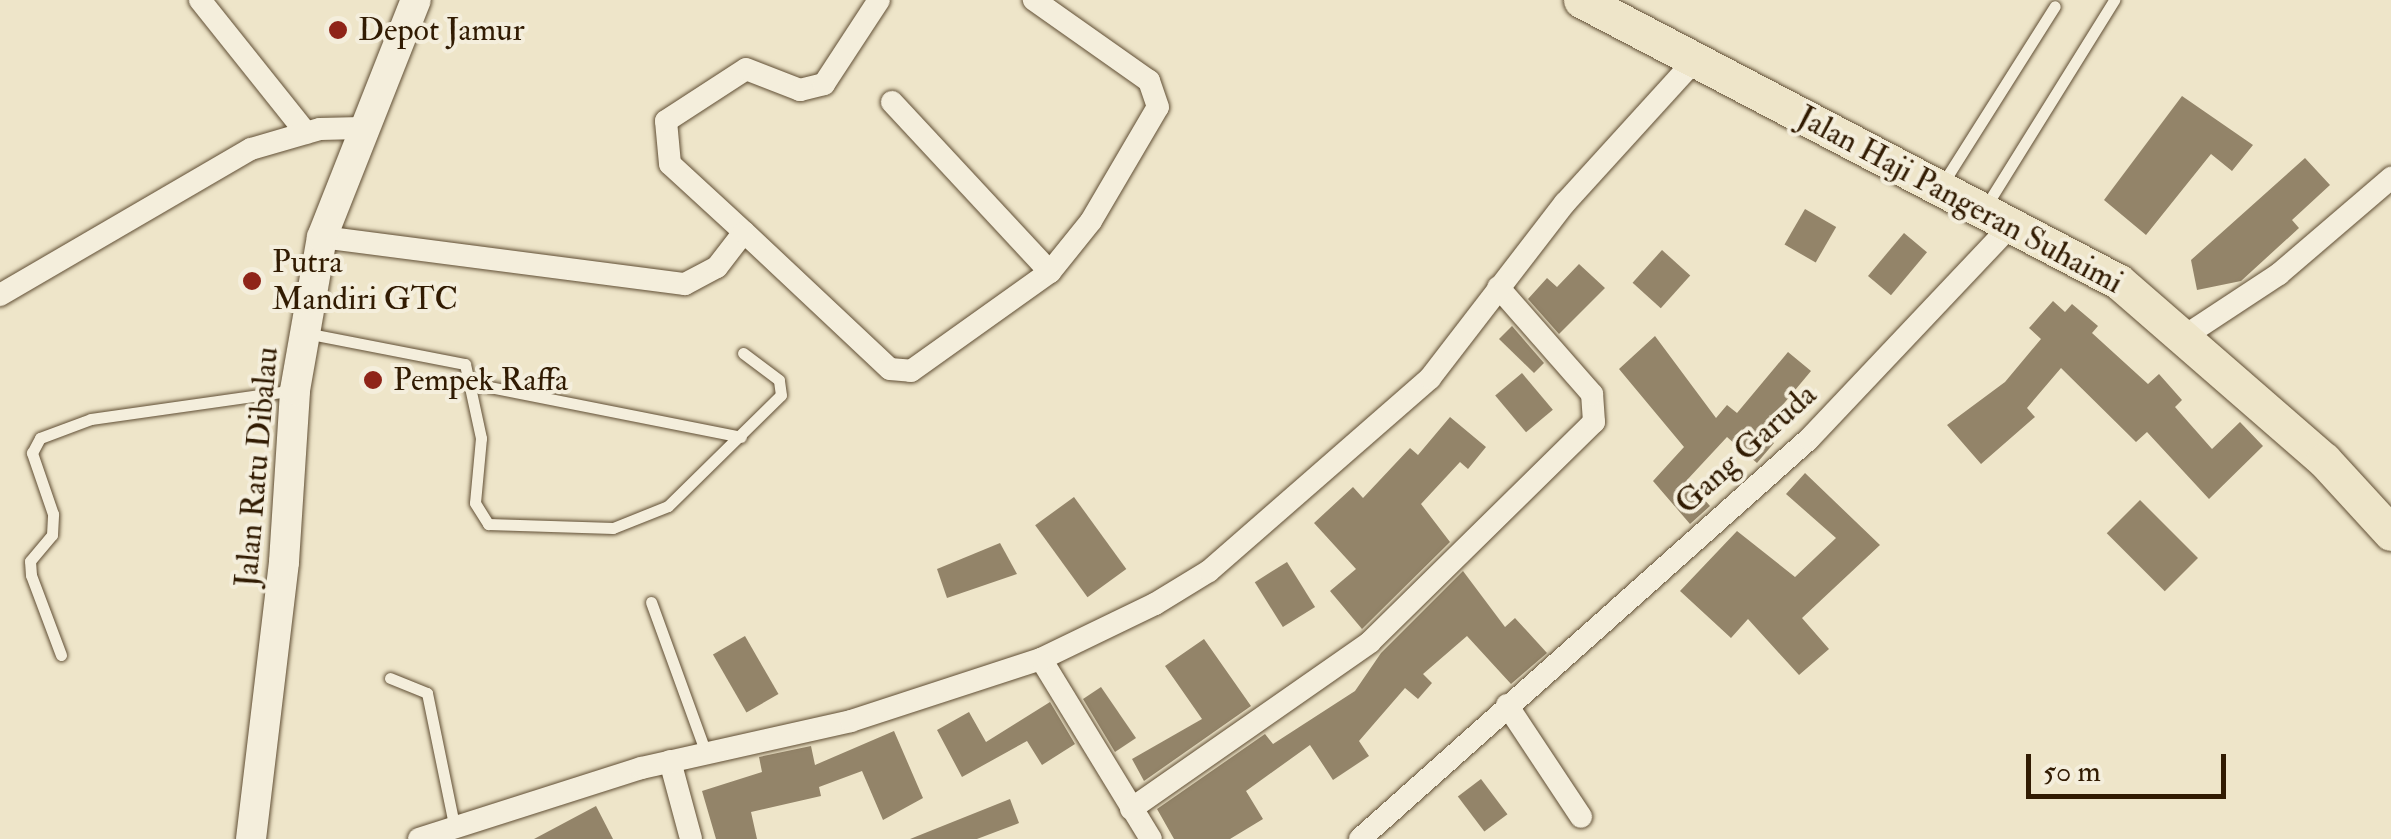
<!DOCTYPE html>
<html>
<head>
<meta charset="utf-8">
<style>
	body { margin:0 }
	#map { position:relative; width:2391px; height:839px; overflow:hidden; background:#eee5c9; font-family:"IM FELL Double Pica",serif }
	div>[style] { position:absolute }
	.building>* { inset:0; background:#938469; transform-origin:0 0 }
	.roads { filter:drop-shadow(0 0 2px #604e34) drop-shadow(0 0 2px #604e34) }
	.lane>* { height:11px; margin:-5.5px; padding:0 5.5px; transform-origin:5.5px; border-radius:5.5px; background:#f4eedc }
	.street>* { height:22px; margin:-11px; padding:0 11px; transform-origin:11px; border-radius:11px; background:#f4eedc }
	.secondary>* { height:30px; margin:-15px; padding:0 15px; transform-origin:15px; border-radius:15px; background:#f4eedc }
	.primary>* { height:35px; margin:-17.5px; padding:0 17.5px; transform-origin:17.5px; border-radius:17.5px; background:#eee5c9 }
	.dots>* { width:28px; height:28px; translate:-50% -50%; box-sizing:border-box; border:5px solid #f4eedc; border-radius:50% }
	span { translate:-50% -50%; white-space:nowrap; text-align:center; line-height:1.15; -webkit-text-stroke:8px #f4eedc; paint-order:stroke }
	.poi-label { font-size:32px; color:#311b02 }
	.left { translate:0 -50%; text-align:left }
	.street-label { font-size:32px; color:#311b02 }
	.scale { position:absolute; left:2026px; top:754px; width:200px; height:45px; box-sizing:border-box; border:5px solid #311b02; border-top:0; padding-left:12px; font-size:30px; line-height:35px; white-space:nowrap; color:#311b02; -webkit-text-stroke:8px #f4eedc; paint-order:stroke }
</style>
</head>
<body>
<div id="map">
	<div class="building">
		<div style="clip-path:polygon(2182px 96px,2253px 145px,2232px 171px,2211px 154px,2146px 235px,2104px 200px)"></div>
		<div style="clip-path:polygon(2305px 158px,2330px 185px,2292px 220px,2299px 228px,2241px 281px,2197px 290px,2191px 260px)"></div>
		<div style="left:1805px;top:209px;width:36px;height:41px;rotate:30deg"></div>
		<div style="left:1904px;top:233px;width:30px;height:56px;rotate:40deg"></div>
		<div style="left:1662px;top:250px;width:38px;height:44px;rotate:42deg"></div>
		<div style="clip-path:polygon(1579px 264px,1605px 288px,1559px 334px,1528px 299px,1547px 278px,1557px 287px)"></div>
		<div style="clip-path:polygon(2053px 301px,2065px 312px,2072px 304px,2098px 326px,2092px 333px,2148px 384px,2159px 374px,2182px 400px,2175px 407px,2212px 449px,2240px 422px,2263px 446px,2209px 499px,2147px 432px,2136px 442px,2061px 368px,2027px 408px,2035px 417px,1981px 464px,1947px 425px,2005px 382px,2041px 339px,2029px 328px)"></div>
		<div style="clip-path:polygon(1512px 326px,1544px 363px,1534px 373px,1499px 339px)"></div>
		<div style="clip-path:polygon(1655px 336px,1716px 418px,1727px 405px,1737px 413px,1788px 352px,1811px 371px,1760px 432px,1774px 443px,1757px 463px,1727px 437px,1687px 480px,1710px 506px,1690px 524px,1653px 481px,1684px 447px,1619px 369px)"></div>
		<div style="left:1522px;top:373px;width:48px;height:35px;rotate:50deg"></div>
		<div style="clip-path:polygon(1450px 417px,1486px 447px,1468px 469px,1460px 462px,1421px 504px,1450px 542px,1362px 629px,1330px 591px,1356px 569px,1314px 523px,1353px 487px,1363px 498px,1410px 448px,1418px 455px)"></div>
		<div style="clip-path:polygon(1805px 473px,1880px 545px,1802px 618px,1829px 649px,1799px 675px,1748px 619px,1731px 638px,1680px 591px,1737px 531px,1795px 577px,1836px 538px,1786px 494px)"></div>
		<div style="left:1074px;top:497px;width:89px;height:48px;rotate:54deg"></div>
		<div style="left:2140px;top:500px;width:82px;height:47px;rotate:45deg"></div>
		<div style="clip-path:polygon(1000px 543px,1017px 574px,947px 598px,937px 569px)"></div>
		<div style="left:1287px;top:562px;width:53px;height:38px;rotate:58deg"></div>
		<div style="clip-path:polygon(1463px 571px,1505px 627px,1515px 618px,1547px 653px,1511px 684px,1467px 636px,1423px 674px,1432px 683px,1418px 699px,1405px 688px,1359px 741px,1369px 756px,1333px 780px,1310px 745px,1246px 791px,1263px 819px,1230px 839px,1174px 839px,1157px 809px,1265px 734px,1273px 744px,1355px 691px,1381px 653px)"></div>
		<div style="left:745px;top:636px;width:67px;height:37px;rotate:60deg"></div>
		<div style="clip-path:polygon(1204px 639px,1251px 706px,1144px 781px,1132px 759px,1202px 719px,1165px 666px)"></div>
		<div style="clip-path:polygon(1101px 687px,1136px 738px,1115px 752px,1083px 699px)"></div>
		<div style="clip-path:polygon(1050px 702px,1075px 744px,1042px 765px,1027px 741px,962px 777px,937px 730px,969px 712px,986px 742px)"></div>
		<div style="clip-path:polygon(894px 731px,923px 798px,883px 820px,862px 771px,819px 787px,821px 796px,751px 812px,757px 839px,716px 839px,702px 791px,762px 772px,759px 757px,811px 746px,815px 765px)"></div>
		<div style="left:1481px;top:779px;width:44px;height:29px;rotate:53deg"></div>
		<div style="clip-path:polygon(1010px 799px,1019px 823px,977px 839px,910px 839px)"></div>
		<div style="clip-path:polygon(596px 806px,613px 839px,534px 839px)"></div>
	</div>
	<div class="roads">
		<div class="lane">
			<div style="left:1943px;top:183px;width:209px;rotate:-57.7deg"></div>
			<div style="left:1986px;top:206px;width:243px;rotate:-58.1deg"></div>
			<div style="left:305px;top:333px;width:163px;rotate:11deg"></div>
			<div style="left:465px;top:364px;width:76px;rotate:77.8deg"></div>
			<div style="left:481px;top:438px;width:65px;rotate:95.3deg"></div>
			<div style="left:475px;top:503px;width:25px;rotate:58deg"></div>
			<div style="left:488px;top:524px;width:125px;rotate:1.8deg"></div>
			<div style="left:613px;top:528px;width:59px;rotate:-21.8deg"></div>
			<div style="left:668px;top:506px;width:158px;rotate:-44.5deg"></div>
			<div style="left:781px;top:395px;width:15px;rotate:-98deg"></div>
			<div style="left:779px;top:380px;width:45px;rotate:-143.1deg"></div>
			<div style="left:474px;top:384px;width:272px;rotate:11.2deg"></div>
			<div style="left:651px;top:602px;width:161px;rotate:70deg"></div>
			<div style="left:61px;top:655px;width:85px;rotate:-110.6deg"></div>
			<div style="left:31px;top:575px;width:14px;rotate:-94deg"></div>
			<div style="left:30px;top:561px;width:34px;rotate:-50deg"></div>
			<div style="left:52px;top:535px;width:21px;rotate:-87deg"></div>
			<div style="left:53px;top:514px;width:65px;rotate:-109deg"></div>
			<div style="left:32px;top:453px;width:17px;rotate:-62deg"></div>
			<div style="left:40px;top:438px;width:54px;rotate:-20.4deg"></div>
			<div style="left:91px;top:419px;width:206px;rotate:-8.1deg"></div>
			<div style="left:390px;top:678px;width:40px;rotate:22deg"></div>
			<div style="left:427px;top:693px;width:135px;rotate:78.4deg"></div>
		</div>
		<div class="street">
			<div style="left:200px;top:0;width:170px;rotate:51.4deg"></div>
			<div style="left:892px;top:102px;width:232px;rotate:47.1deg"></div>
			<div style="left:744px;top:232px;width:100px;rotate:-137.4deg"></div>
			<div style="left:670px;top:164px;width:43px;rotate:-95.3deg"></div>
			<div style="left:666px;top:121px;width:95px;rotate:-33deg"></div>
			<div style="left:746px;top:69px;width:58px;rotate:21.3deg"></div>
			<div style="left:800px;top:90px;width:25px;rotate:-14deg"></div>
			<div style="left:824px;top:84px;width:100px;rotate:-56.8deg"></div>
			<div style="left:322px;top:237px;width:366px;rotate:7.4deg"></div>
			<div style="left:685px;top:284px;width:36px;rotate:-28deg"></div>
			<div style="left:717px;top:267px;width:44px;rotate:-52.4deg"></div>
			<div style="left:744px;top:232px;width:200px;rotate:43.2deg"></div>
			<div style="left:890px;top:369px;width:21px;rotate:5deg"></div>
			<div style="left:911px;top:371px;width:171px;rotate:-35.5deg"></div>
			<div style="left:1050px;top:272px;width:65px;rotate:-51.2deg"></div>
			<div style="left:1091px;top:221px;width:132px;rotate:-59.6deg"></div>
			<div style="left:1158px;top:107px;width:28px;rotate:-109deg"></div>
			<div style="left:1149px;top:81px;width:141px;rotate:-144.8deg"></div>
			<div style="left:0;top:295px;width:290px;rotate:-30.2deg"></div>
			<div style="left:251px;top:149px;width:72px;rotate:-16.2deg"></div>
			<div style="left:320px;top:129px;width:41px;rotate:-1.4deg"></div>
			<div style="left:2188px;top:334px;width:109px;rotate:-33.4deg"></div>
			<div style="left:2279px;top:274px;width:148px;rotate:-40.6deg"></div>
			<div style="left:1041px;top:659px;width:211px;rotate:58.6deg"></div>
			<div style="left:1507px;top:705px;width:134px;rotate:56.5deg"></div>
			<div style="left:670px;top:761px;width:81px;rotate:74.9deg"></div>
			<div style="left:1131px;top:809px;width:292px;rotate:-34.9deg"></div>
			<div style="left:1370px;top:642px;width:314px;rotate:-44.5deg"></div>
			<div style="left:1594px;top:422px;width:28px;rotate:-94deg"></div>
			<div style="left:1592px;top:394px;width:142px;rotate:-131.3deg"></div>
			<div style="left:419px;top:839px;width:233px;rotate:-17.7deg"></div>
			<div style="left:641px;top:768px;width:215px;rotate:-12.6deg"></div>
			<div style="left:851px;top:721px;width:200px;rotate:-18.1deg"></div>
			<div style="left:1041px;top:659px;width:127px;rotate:-25.8deg"></div>
			<div style="left:1155px;top:604px;width:63px;rotate:-31.4deg"></div>
			<div style="left:1209px;top:571px;width:293px;rotate:-41.1deg"></div>
			<div style="left:1430px;top:378px;width:221px;rotate:-52.4deg"></div>
			<div style="left:1565px;top:203px;width:193px;rotate:-47.7deg"></div>
			<div style="left:1360px;top:839px;width:601px;rotate:-41.7deg"></div>
			<div style="left:1809px;top:439px;width:296px;rotate:-46.6deg"></div>
		</div>
		<div class="secondary">
			<div style="left:251px;top:839px;width:279px;rotate:-83.2deg"></div>
			<div style="left:284px;top:562px;width:172px;rotate:-86.3deg"></div>
			<div style="left:295px;top:390px;width:155px;rotate:-80deg"></div>
			<div style="left:322px;top:237px;width:255px;rotate:-68.4deg"></div>
		</div>
		<div class="primary">
			<div style="left:1581px;top:0;width:607px;rotate:27.66deg"></div>
			<div style="left:2119px;top:282px;width:271px;rotate:41deg"></div>
			<div style="left:2324px;top:460px;width:99px;rotate:47.5deg"></div>
		</div>
	</div>
	<div class="dots">
		<div style="left:338px;top:30px;background:#8f2418"></div>
		<div style="left:252px;top:281px;background:#8f2418"></div>
		<div style="left:373px;top:380px;background:#8f2418"></div>
	</div>
	<div class="poi-label">
		<span class="left" style="left:358px;top:30px">Depot Jamur</span>
		<span class="left" style="left:272px;top:281px">Putra<br>Mandiri GTC</span>
		<span class="left" style="left:393px;top:380px">Pempek Raffa</span>
	</div>
	<div class="street-label">
		<span style="left:1960px;top:200px;rotate:28deg">Jalan Haji Pangeran Suhaimi</span>
		<span style="left:1746px;top:449px;rotate:-42deg">Gang Garuda</span>
		<span style="left:257px;top:467px;rotate:-85deg">Jalan Ratu Dibalau</span>
	</div>
	<div class="scale">50 m</div>
</div>
</body>
</html>
